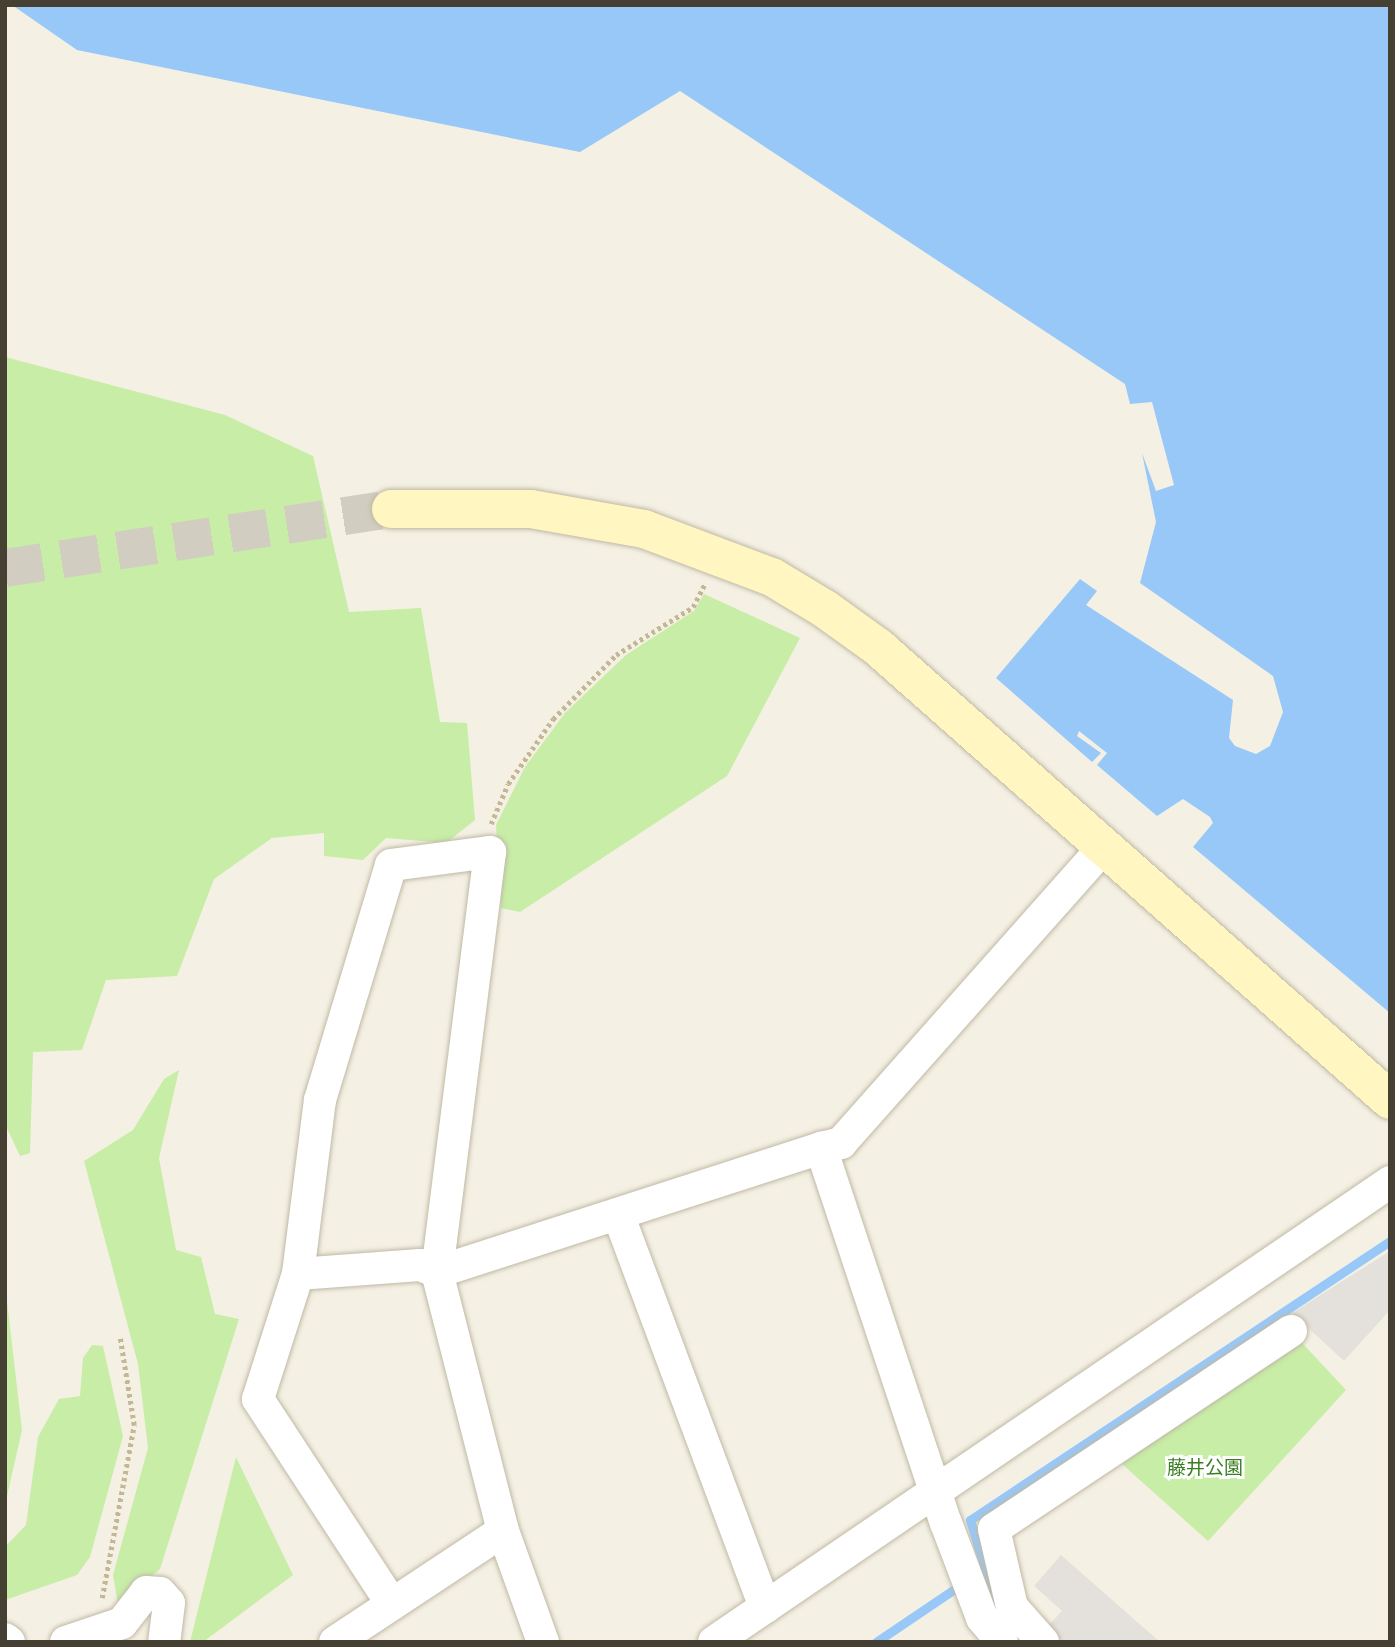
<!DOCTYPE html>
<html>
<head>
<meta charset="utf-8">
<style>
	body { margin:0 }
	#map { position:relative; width:1395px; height:1647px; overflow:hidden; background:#f4f0e3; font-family:"Titillium Web","Noto Sans JP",sans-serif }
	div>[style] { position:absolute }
	.green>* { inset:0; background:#c7eda7 }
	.parking>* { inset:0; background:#e4e1dc }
	.water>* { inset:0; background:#98c8f8 }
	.stream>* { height:9px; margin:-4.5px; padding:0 4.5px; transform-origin:4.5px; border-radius:4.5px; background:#98c8f8 }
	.secondary-tunnel>* { height:38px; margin-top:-19px; transform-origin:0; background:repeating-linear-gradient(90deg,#d1cdc0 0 38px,transparent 0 57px) }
	.path>* { height:4.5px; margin-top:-2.25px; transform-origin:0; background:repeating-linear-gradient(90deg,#c4b795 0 3.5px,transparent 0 7px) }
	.roads { filter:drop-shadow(0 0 2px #c0b9a5) drop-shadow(0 0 2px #c0b9a5) }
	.street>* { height:32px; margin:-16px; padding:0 16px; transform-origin:16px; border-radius:16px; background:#fff }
	.secondary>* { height:38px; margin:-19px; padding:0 19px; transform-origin:19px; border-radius:19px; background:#fff6c2 }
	span { translate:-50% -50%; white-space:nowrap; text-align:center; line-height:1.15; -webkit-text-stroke:6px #fff; paint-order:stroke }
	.park-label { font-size:19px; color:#3b7e20 }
	.frame { position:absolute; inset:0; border:7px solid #464033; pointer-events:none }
</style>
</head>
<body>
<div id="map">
	<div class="green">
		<div style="clip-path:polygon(5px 357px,225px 415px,313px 456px,349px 612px,421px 608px,440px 722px,467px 723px,475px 820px,446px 843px,386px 838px,363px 860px,324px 856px,324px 833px,272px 838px,214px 879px,177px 976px,106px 980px,82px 1050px,33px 1052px,30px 1153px,20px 1156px,5px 1124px)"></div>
		<div style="clip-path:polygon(704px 594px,800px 638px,727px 776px,520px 912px,501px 908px,496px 825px,525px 767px,565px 713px,626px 655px,694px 611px)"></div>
		<div style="clip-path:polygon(179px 1070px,159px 1158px,176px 1250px,201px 1257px,215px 1314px,239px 1319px,160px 1569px,118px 1605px,113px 1575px,148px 1448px,138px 1364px,84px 1161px,133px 1130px,164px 1079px)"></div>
		<div style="clip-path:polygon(5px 1284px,22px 1430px,5px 1505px)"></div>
		<div style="clip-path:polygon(1291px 1331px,1346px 1390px,1208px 1541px,1122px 1464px)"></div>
		<div style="clip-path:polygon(92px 1345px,103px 1346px,123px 1436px,90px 1557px,77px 1575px,5px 1600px,5px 1547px,26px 1525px,38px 1437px,59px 1399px,80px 1396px,83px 1358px)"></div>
		<div style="clip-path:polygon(236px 1457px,293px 1575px,203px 1642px,190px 1642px)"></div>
	</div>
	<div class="parking">
		<div style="clip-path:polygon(1390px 1251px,1390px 1310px,1344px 1361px,1292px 1313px)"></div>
		<div style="clip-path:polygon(1061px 1555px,1160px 1642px,1063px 1642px,1047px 1627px,1062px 1611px,1034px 1586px)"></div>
	</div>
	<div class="water">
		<div style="clip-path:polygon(12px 5px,1390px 5px,1390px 1013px,1193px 847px,1213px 823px,1210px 817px,1183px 799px,1157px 816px,1097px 765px,1107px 753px,1079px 731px,1077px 736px,1101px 753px,1092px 762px,996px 678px,1080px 579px,1097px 591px,1086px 605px,1233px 700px,1229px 738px,1235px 746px,1256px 754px,1270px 746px,1283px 712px,1273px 676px,1140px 583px,1156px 522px,1142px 453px,1156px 491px,1174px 485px,1152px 402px,1130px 404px,1125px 384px,680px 91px,580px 152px,77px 50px)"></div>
	</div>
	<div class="stream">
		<div style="left:997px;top:1608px;width:92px;rotate:-107.1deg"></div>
		<div style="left:970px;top:1520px;width:504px;rotate:-33.6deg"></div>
		<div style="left:876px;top:1642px;width:104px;rotate:-34deg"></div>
	</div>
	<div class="secondary-tunnel">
		<div style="left:5px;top:568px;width:390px;rotate:-8.7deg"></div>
	</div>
	<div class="path">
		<div style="left:491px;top:824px;width:43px;rotate:-67deg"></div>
		<div style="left:508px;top:784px;width:79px;rotate:-55.3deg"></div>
		<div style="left:553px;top:719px;width:90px;rotate:-45.5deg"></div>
		<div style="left:616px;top:655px;width:91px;rotate:-31.9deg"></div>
		<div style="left:693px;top:607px;width:25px;rotate:-63deg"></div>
		<div style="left:102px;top:1598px;width:176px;rotate:-79.5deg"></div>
		<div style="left:134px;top:1425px;width:88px;rotate:-99.1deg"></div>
	</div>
	<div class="roads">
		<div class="street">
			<div style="left:821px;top:1148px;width:21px;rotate:-14deg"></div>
			<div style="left:841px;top:1143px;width:396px;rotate:-48.4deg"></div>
			<div style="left:618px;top:1214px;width:420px;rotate:69.5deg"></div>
			<div style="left:298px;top:1274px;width:122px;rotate:-4.2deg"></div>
			<div style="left:420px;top:1265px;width:18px;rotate:22deg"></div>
			<div style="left:437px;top:1272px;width:404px;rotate:-17.9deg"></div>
			<div style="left:821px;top:1148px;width:395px;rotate:71.6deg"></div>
			<div style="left:946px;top:1523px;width:102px;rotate:69.2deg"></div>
			<div style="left:982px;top:1618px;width:31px;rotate:50deg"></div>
			<div style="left:392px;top:1604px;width:245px;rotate:-123.2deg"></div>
			<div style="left:258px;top:1399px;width:131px;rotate:-72.3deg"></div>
			<div style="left:298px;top:1274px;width:175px;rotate:-82.8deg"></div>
			<div style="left:320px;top:1100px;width:245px;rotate:-73.2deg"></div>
			<div style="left:391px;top:865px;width:100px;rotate:-7.5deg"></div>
			<div style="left:490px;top:852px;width:423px;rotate:97.2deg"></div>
			<div style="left:437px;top:1272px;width:267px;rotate:75.7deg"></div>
			<div style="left:503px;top:1531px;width:118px;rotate:70.2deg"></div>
			<div style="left:5px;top:1639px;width:5px;rotate:37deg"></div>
			<div style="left:66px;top:1642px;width:59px;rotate:-18.7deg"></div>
			<div style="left:122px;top:1623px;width:39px;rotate:-52deg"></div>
			<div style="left:146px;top:1592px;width:14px;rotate:4deg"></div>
			<div style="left:160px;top:1593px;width:13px;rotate:48deg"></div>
			<div style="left:169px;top:1603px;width:39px;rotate:97deg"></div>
			<div style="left:335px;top:1642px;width:201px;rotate:-33.5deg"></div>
			<div style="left:714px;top:1642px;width:818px;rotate:-34.23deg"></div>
			<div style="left:1043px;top:1642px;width:47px;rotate:-131.5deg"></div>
			<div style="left:1012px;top:1607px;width:80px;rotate:-103deg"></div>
			<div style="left:994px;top:1529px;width:357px;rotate:-33.7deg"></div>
		</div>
		<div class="secondary">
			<div style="left:391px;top:509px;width:140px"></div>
			<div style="left:531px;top:509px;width:115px;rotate:10deg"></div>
			<div style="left:644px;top:529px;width:137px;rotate:20.6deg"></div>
			<div style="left:772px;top:577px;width:62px;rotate:31.1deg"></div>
			<div style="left:825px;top:609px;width:67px;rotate:35.8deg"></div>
			<div style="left:879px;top:648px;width:682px;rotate:41.49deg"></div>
		</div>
	</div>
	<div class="park-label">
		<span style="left:1205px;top:1467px">藤井公園</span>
	</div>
	<div class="frame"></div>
</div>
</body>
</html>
